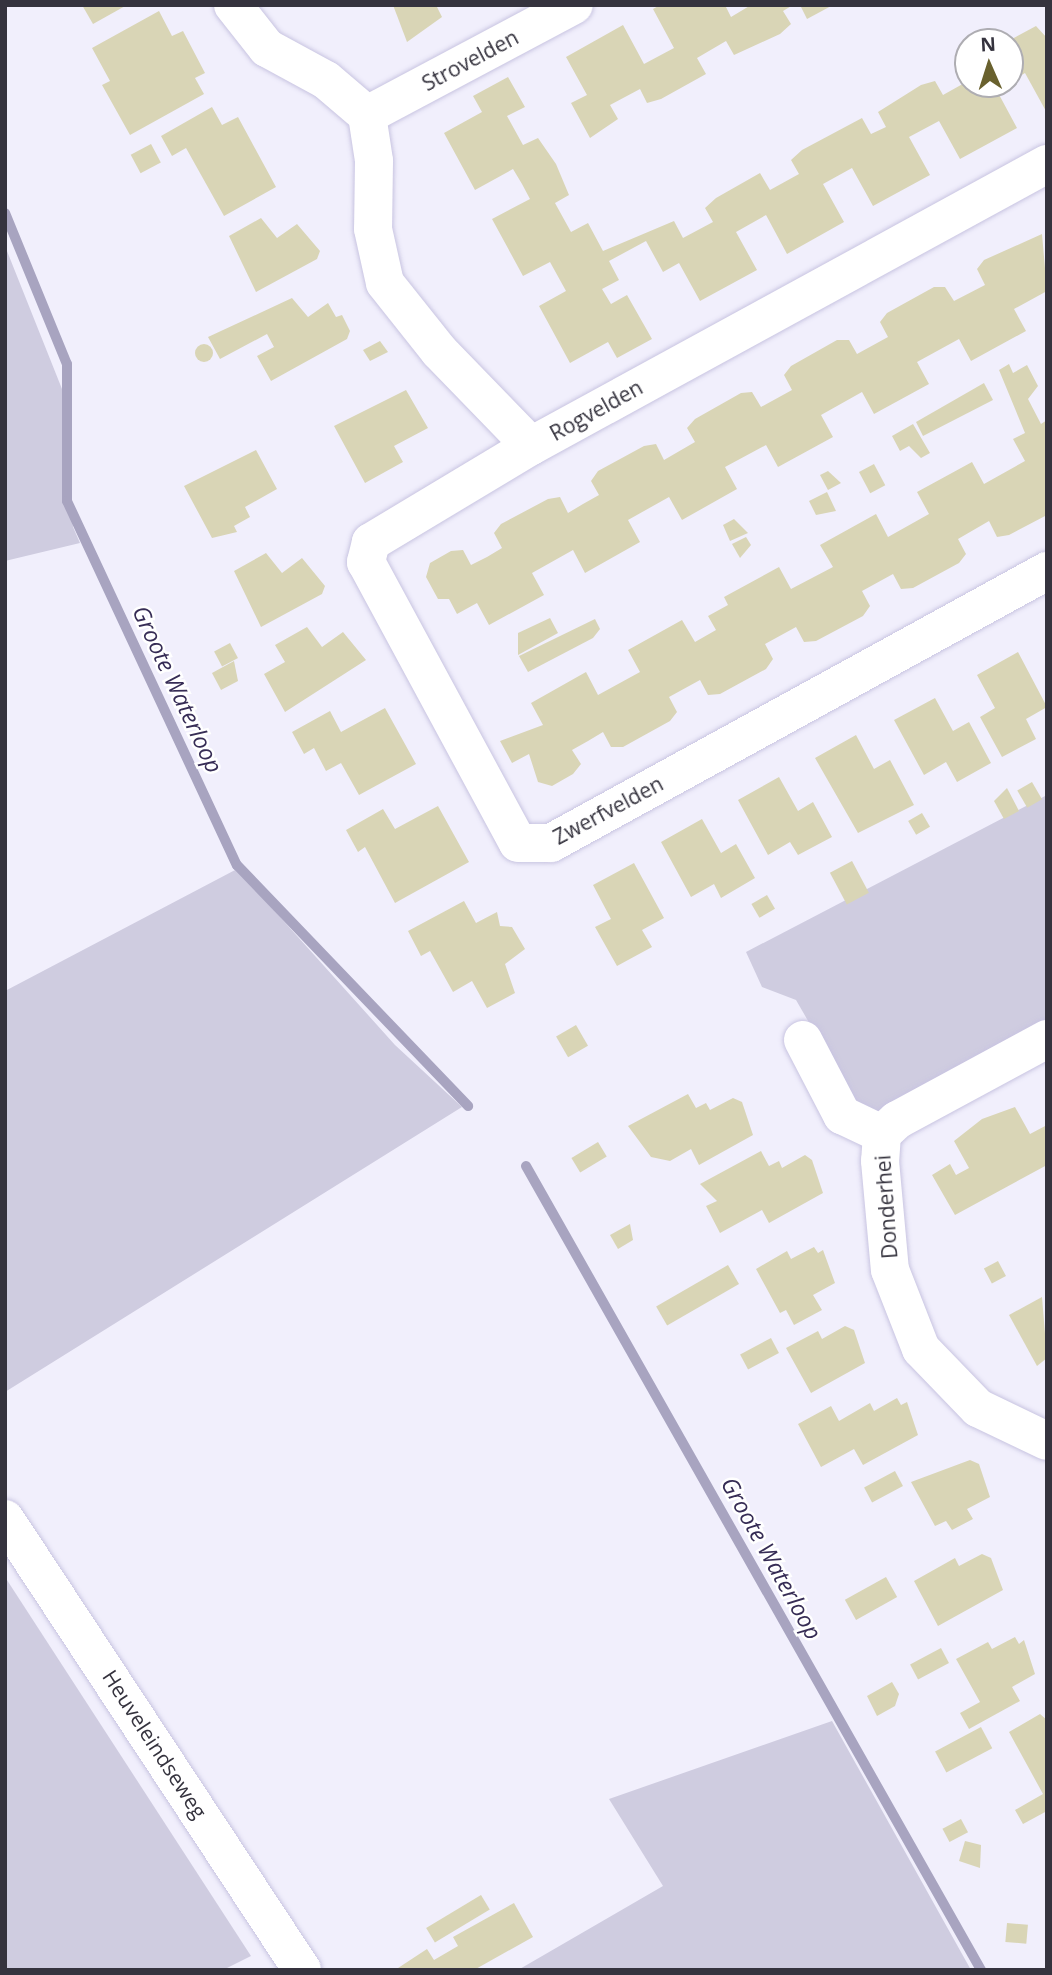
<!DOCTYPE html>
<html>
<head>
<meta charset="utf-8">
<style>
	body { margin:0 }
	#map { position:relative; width:1052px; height:1975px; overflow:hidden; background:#f1effc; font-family:"Open Sans",sans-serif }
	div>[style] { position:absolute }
	.green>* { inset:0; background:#cfcce0 }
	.stream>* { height:10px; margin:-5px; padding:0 5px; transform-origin:5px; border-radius:5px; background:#a8a4c0 }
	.building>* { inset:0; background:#d9d5b6; transform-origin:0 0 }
	.round { border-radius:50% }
	.roads { filter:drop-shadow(0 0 2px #c8c4e1) drop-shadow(0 0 2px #c8c4e1) }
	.minor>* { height:38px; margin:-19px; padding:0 19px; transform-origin:19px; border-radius:19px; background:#fff }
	span { translate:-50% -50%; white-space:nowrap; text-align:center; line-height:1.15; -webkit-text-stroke:5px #fff; paint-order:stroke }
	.street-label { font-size:21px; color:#35333e }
	.water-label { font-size:23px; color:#362c55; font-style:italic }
	.frame { position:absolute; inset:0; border:7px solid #35333e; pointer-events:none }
	.north { position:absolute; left:954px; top:28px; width:70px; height:70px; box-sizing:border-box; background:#fff; border:2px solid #aeadb2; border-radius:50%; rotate:357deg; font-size:19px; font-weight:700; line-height:28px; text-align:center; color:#35333e }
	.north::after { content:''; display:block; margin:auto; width:24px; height:32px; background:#69612e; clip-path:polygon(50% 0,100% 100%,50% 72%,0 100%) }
</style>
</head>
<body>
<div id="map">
	<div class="green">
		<div style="clip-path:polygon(5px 246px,62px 389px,73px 527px,80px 543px,5px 561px)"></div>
		<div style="clip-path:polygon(1047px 795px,1047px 1025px,873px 1115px,859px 1109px,796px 1000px,762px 987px,746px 952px)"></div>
		<div style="clip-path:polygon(237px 869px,395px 1045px,462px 1107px,5px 1392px,5px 991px)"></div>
		<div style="clip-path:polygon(5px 1577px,251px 1956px,223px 1970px,5px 1970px)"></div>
		<div style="clip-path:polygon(832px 1721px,971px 1970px,518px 1970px,663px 1886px,609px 1799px)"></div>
	</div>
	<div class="stream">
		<div style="left:5px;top:213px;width:163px;rotate:67.7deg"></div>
		<div style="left:67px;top:364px;width:137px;rotate:90deg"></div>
		<div style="left:67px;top:501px;width:402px;rotate:65deg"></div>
		<div style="left:237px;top:865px;width:334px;rotate:46.2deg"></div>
		<div style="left:526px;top:1166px;width:924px;rotate:60.49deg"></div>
	</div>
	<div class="building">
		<div style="clip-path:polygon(82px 5px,127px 5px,93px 24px)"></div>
		<div style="clip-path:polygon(393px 5px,436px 5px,442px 17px,407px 42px)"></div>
		<div style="clip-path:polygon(660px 5px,725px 5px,731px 17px,751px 5px,793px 5px,783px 11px,791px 24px,780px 34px,734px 55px,726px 41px,697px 58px,706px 74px,661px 99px,647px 103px,640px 89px,610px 105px,618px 119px,590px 138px,571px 103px,587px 95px,566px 57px,623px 25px,644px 64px,674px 48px,653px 9px)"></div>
		<div style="clip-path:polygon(800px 5px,833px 5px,807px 19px)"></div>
		<div style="clip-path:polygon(159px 11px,172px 36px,183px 31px,205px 73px,195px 78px,204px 94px,130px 135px,102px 85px,110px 81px,92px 48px)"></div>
		<div style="clip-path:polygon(1036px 26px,1047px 38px,1047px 113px,1025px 73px,1010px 82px,1010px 40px)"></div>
		<div style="clip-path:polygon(508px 77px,525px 107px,507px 116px,523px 145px,538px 138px,556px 164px,569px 195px,555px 203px,571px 232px,588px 223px,603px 251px,674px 221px,683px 238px,713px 222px,705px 208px,716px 198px,760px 173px,770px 190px,799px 174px,791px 160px,802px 150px,862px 118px,871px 134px,886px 127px,878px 112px,921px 85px,935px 81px,943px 95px,968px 81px,1006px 84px,996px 89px,1017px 128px,960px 159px,939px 121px,909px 137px,930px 175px,873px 206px,852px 168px,823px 184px,844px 222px,787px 254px,766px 215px,736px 232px,757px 270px,700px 301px,679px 263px,663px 272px,646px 241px,609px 261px,619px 280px,602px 289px,611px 304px,627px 295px,652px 339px,617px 358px,608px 342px,570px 363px,539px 306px,566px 291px,550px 262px,523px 276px,492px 219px,530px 199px,522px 184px,513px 169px,475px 190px,444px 133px,482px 112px,473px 96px)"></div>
		<div style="clip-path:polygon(212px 107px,222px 125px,238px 117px,276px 187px,224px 216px,186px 148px,172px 156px,161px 136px)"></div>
		<div style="left:151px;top:144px;width:21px;height:23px;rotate:62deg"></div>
		<div style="clip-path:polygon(261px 218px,277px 238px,297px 224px,320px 251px,317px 259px,256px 292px,229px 236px)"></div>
		<div style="clip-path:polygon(1042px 234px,1047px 291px,1014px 309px,1026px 331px,971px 361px,959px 339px,917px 362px,929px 384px,874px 414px,862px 392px,821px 415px,833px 437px,778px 467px,766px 445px,725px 467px,737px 489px,682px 520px,669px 497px,628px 520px,640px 542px,585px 573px,573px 550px,532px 573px,544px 595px,489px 625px,477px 603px,457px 614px,449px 599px,438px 599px,426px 577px,430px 563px,451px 551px,463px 550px,471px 565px,487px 557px,502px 548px,494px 533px,501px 524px,548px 499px,560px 497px,568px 513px,583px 504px,599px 495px,591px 481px,598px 471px,644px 446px,656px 444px,664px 460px,695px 442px,687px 428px,695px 419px,741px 393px,752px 392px,761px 407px,792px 390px,784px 375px,791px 366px,837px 340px,849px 340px,857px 354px,888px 337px,880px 322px,887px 313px,934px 287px,945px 287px,954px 301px,985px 285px,977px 269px,984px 260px)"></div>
		<div style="clip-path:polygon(292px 298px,308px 317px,328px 303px,336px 317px,342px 315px,350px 331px,347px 339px,271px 381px,257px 356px,274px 347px,267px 334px,220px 359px,208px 337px)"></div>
		<div style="clip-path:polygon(380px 341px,388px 352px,370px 361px,363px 350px)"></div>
		<div class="round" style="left:195px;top:344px;width:18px;height:18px"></div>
		<div style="clip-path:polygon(1009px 364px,1013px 373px,1027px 365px,1038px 386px,1028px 399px,1041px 424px,1047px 420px,1047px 515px,1009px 535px,997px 537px,989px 521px,958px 539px,966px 554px,959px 563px,913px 588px,901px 589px,893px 574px,862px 591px,870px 606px,863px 616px,816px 641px,804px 642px,796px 627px,765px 644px,773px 659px,766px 669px,720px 694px,708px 695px,700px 680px,669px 697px,677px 712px,670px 721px,623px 747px,611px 747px,603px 732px,588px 741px,572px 750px,581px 764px,573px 774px,552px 786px,538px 782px,529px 754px,512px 763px,500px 741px,543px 725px,531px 703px,586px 672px,598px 695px,640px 672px,628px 650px,682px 620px,695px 642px,716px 630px,708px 616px,728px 605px,724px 597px,779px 567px,791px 589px,833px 567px,820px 545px,876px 514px,888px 537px,929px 514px,917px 492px,972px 462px,984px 484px,1025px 461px,1013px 439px,1025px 433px,999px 370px)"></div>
		<div style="clip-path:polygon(984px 383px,993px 400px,923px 436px,916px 422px)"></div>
		<div style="clip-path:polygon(406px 390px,428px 428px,394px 446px,403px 462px,365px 483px,334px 426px)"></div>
		<div style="clip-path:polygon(913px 424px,930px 453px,921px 458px,909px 446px,900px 451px,892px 436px)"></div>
		<div style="clip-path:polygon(256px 450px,277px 489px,245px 507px,250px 517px,234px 526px,237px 532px,212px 538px,184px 486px)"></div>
		<div style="left:874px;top:464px;width:24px;height:17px;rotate:62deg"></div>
		<div style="clip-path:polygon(828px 471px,841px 483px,828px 490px,820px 475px)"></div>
		<div style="clip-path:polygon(827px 492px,836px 511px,816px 515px,809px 501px)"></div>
		<div style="clip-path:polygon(734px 519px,748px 533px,730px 541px,723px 525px)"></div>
		<div style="clip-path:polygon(746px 537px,751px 545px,740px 558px,732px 544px)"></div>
		<div style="clip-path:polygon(266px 553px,282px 573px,302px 558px,325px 586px,322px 594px,261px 627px,234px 571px)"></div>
		<div style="clip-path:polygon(550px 618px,558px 633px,518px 655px,518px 633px)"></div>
		<div style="clip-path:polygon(595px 619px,600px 629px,593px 638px,528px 672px,519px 656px)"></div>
		<div style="clip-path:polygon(307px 627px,322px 647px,343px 632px,366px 660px,285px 712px,264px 674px,285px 662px,275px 645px)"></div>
		<div style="left:230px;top:643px;width:17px;height:18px;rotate:62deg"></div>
		<div style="clip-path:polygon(1018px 652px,1047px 707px,1026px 719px,1036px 739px,1002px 757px,980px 717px,995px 708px,977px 675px)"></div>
		<div style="clip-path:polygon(234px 661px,238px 681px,221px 690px,212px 673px)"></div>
		<div style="clip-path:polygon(935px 698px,953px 731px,969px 722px,991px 763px,957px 782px,946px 762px,924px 775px,894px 720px)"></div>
		<div style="clip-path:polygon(385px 708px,416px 764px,359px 795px,341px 763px,326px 771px,314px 748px,304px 754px,292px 732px,330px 711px,341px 732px)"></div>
		<div style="clip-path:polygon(856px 735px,874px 769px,890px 760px,914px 805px,858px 833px,815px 758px)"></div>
		<div style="clip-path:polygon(779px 777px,798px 811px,813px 802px,832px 837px,798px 855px,790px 842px,768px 855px,738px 800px)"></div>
		<div style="left:1032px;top:782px;width:20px;height:17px;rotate:60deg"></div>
		<div style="clip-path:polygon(1007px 788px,1019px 811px,1004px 819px,994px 801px)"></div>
		<div style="clip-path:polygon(438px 806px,469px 862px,395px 903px,365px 847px,358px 852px,346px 830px,383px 809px,395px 829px)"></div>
		<div style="left:922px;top:813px;width:16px;height:16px;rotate:60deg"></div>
		<div style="clip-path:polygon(702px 819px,721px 853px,736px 844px,755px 878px,721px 898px,714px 884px,691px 897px,661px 842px)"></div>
		<div style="left:852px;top:861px;width:36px;height:25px;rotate:62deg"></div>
		<div style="clip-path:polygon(634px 863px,664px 918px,642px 930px,652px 947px,617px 966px,595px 927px,611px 919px,593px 885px)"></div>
		<div style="left:767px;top:895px;width:16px;height:18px;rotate:60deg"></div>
		<div style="clip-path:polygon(464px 901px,476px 923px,497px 912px,500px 926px,512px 927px,525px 949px,505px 964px,515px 993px,487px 1008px,472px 981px,453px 992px,430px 951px,421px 956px,408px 931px)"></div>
		<div style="left:576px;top:1025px;width:24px;height:23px;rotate:60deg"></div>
		<div style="clip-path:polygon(688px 1094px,696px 1108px,706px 1103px,710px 1110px,733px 1098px,742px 1102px,753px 1135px,699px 1165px,691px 1149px,670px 1161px,651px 1157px,628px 1126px)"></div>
		<div style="clip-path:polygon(1015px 1107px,1030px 1134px,1047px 1125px,1047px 1165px,955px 1215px,932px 1175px,950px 1164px,956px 1175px,969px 1168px,954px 1141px,982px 1119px)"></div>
		<div style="left:598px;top:1142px;width:17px;height:31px;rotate:59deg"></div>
		<div style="clip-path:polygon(761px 1151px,769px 1166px,779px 1161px,782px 1168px,805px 1155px,812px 1160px,823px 1193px,769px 1223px,762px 1210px,720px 1233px,706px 1206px,717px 1201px,700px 1184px)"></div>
		<div style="clip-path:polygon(630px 1224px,633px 1240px,618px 1249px,610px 1235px)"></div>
		<div style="clip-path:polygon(814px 1247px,818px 1253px,823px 1250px,835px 1283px,813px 1295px,822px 1310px,794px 1325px,786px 1310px,780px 1313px,756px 1269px,787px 1251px,791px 1259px)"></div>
		<div style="left:998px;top:1261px;width:17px;height:16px;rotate:62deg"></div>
		<div style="left:728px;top:1265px;width:22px;height:83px;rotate:60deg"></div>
		<div style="clip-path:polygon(1042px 1297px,1047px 1358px,1037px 1366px,1009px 1315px)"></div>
		<div style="clip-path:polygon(845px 1326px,854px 1330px,865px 1363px,811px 1393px,786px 1348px,818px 1331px,822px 1339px)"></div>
		<div style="left:771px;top:1338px;width:17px;height:35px;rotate:62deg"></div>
		<div style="clip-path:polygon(897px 1398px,901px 1405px,907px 1402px,918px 1435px,863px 1465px,854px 1449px,821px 1467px,798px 1424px,831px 1406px,839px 1421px,870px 1403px,874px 1411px)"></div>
		<div style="clip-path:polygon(970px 1460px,979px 1464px,990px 1497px,967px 1509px,973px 1519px,952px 1530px,946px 1521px,935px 1526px,911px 1482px)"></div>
		<div style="left:895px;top:1471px;width:17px;height:35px;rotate:62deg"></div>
		<div style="clip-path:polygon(982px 1554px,991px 1558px,1003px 1590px,938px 1626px,914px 1581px,955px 1558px,959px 1566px)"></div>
		<div style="left:886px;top:1577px;width:23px;height:47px;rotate:61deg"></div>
		<div style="clip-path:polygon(1015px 1637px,1019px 1644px,1024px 1640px,1035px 1674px,1012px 1687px,1020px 1701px,969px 1729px,960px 1713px,980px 1702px,956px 1659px,988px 1642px,992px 1649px)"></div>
		<div style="left:941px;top:1648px;width:17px;height:35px;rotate:62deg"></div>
		<div style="clip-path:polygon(892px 1682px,899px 1694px,895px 1706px,877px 1716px,867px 1696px)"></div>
		<div style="clip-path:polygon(1040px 1714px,1047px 1720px,1047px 1811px,1023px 1824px,1015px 1810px,1043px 1794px,1009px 1732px)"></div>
		<div style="left:981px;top:1727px;width:24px;height:52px;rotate:62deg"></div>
		<div style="left:961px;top:1819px;width:15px;height:21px;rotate:62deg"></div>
		<div style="clip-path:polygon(965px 1841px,981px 1845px,980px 1868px,959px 1861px)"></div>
		<div style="left:481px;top:1895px;width:17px;height:64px;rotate:59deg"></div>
		<div style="clip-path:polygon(514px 1903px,533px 1937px,474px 1970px,395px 1970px,427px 1949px,434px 1960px,458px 1946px,453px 1937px)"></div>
		<div style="left:1007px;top:1923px;width:21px;height:19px;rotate:5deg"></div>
	</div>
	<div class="roads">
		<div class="minor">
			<div style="left:233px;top:5px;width:55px;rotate:51.7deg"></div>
			<div style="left:267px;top:48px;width:67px;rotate:28.5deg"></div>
			<div style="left:326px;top:80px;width:54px;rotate:40.5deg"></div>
			<div style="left:367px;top:115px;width:47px;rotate:81.3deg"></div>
			<div style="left:374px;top:161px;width:68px;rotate:90.8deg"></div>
			<div style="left:373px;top:229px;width:55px;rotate:77.5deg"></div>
			<div style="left:385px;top:283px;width:87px;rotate:51.5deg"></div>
			<div style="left:439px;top:351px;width:132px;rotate:45.9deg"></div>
			<div style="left:531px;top:446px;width:588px;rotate:-28.66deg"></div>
			<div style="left:367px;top:115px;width:234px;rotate:-28deg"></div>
			<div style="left:531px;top:446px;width:187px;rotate:149deg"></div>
			<div style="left:371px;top:542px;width:21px;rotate:104deg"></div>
			<div style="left:366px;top:562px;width:319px;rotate:61.6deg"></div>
			<div style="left:518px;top:843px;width:33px"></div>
			<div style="left:551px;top:843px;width:566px;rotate:-28.74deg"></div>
			<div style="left:1047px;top:1039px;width:170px;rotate:151.6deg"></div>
			<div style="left:897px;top:1120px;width:21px;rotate:137deg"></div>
			<div style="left:882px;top:1134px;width:27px;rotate:94deg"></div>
			<div style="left:880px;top:1161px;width:109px;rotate:84.8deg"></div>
			<div style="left:890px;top:1270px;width:85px;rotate:68.6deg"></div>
			<div style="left:921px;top:1349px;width:82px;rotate:46deg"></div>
			<div style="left:978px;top:1408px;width:76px;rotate:25.6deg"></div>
			<div style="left:803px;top:1040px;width:85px;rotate:62.5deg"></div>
			<div style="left:842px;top:1115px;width:44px;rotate:25.4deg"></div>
			<div style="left:5px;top:1519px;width:540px;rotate:56.63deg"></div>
		</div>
	</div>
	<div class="street-label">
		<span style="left:470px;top:60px;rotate:-28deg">Strovelden</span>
		<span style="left:596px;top:410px;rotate:-29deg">Rogvelden</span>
		<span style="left:608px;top:810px;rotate:-28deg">Zwerfvelden</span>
		<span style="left:886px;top:1207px;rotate:-94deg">Donderhei</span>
		<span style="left:155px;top:1744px;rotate:57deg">Heuveleindseweg</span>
	</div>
	<div class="water-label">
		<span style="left:178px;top:689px;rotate:65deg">Groote Waterloop</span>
		<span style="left:772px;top:1558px;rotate:61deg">Groote Waterloop</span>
	</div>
	<div class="frame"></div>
	<div class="north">N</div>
</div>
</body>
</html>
